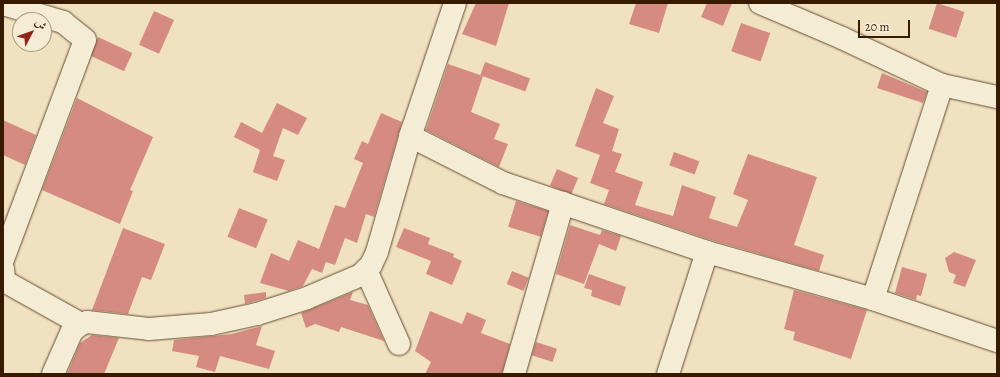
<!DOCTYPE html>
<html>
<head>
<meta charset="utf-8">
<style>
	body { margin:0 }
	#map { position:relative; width:1000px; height:377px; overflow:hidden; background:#f0e2c0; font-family:Alegreya,Amiri,serif }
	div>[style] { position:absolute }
	.building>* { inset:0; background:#d68b82; transform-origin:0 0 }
	.roads { filter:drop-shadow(0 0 1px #654d30) drop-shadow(0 0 1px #654d30) }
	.minor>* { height:22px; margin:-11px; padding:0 11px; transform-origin:11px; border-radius:11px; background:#f5ecd6 }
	span { translate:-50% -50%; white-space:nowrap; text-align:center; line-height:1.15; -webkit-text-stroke:4px #f5ecd6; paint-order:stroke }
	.frame { position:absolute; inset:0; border:4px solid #371b00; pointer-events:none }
	.north { position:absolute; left:12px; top:12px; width:40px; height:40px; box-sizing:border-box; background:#f5ecd6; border:1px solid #a99880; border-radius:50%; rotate:49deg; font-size:11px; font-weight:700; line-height:16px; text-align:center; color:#371b00 }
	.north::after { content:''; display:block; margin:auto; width:14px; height:18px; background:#8f2418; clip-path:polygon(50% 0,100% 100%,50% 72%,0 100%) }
	.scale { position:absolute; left:858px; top:20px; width:52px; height:18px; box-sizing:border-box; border:2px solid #371b00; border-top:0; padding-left:5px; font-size:12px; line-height:14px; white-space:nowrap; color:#371b00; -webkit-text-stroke:3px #f5ecd6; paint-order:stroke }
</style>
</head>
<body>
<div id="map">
	<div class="building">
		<div style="clip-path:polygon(476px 3px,509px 3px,496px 46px,462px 34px)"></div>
		<div style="clip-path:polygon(636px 3px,668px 3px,659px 33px,629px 24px)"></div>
		<div style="clip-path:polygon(707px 3px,732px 3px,723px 26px,701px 17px)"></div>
		<div style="left:937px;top:3px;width:29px;height:27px;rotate:18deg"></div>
		<div style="left:154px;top:11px;width:22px;height:37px;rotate:24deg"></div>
		<div style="left:741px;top:23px;width:31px;height:30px;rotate:19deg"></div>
		<div style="left:98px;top:37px;width:38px;height:20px;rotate:25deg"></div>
		<div style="left:485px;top:62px;width:48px;height:14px;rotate:20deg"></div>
		<div style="clip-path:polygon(448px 64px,483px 76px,471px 112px,500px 124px,494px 139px,508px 144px,499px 167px,426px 130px)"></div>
		<div style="clip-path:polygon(882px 73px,927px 92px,923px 103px,877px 88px)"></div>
		<div style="clip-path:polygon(596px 88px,614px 96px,603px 123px,619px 129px,612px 151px,622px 154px,615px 172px,643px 182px,635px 205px,673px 216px,682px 185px,716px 197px,709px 218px,737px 227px,748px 200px,733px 194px,748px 154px,817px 177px,794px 245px,824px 255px,819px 271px,711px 240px,604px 204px,609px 190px,590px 183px,600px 155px,575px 146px)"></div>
		<div style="clip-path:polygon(77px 98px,153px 137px,130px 190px,133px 191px,120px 224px,42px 190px)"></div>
		<div style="clip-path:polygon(277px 103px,307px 118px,298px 135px,283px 128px,273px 156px,285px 160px,277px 181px,253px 172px,260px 150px,234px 137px,241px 122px,262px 133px)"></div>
		<div style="clip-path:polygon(381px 113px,402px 122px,374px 217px,366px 214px,357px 243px,345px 238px,335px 265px,326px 262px,322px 273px,312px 269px,303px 286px,289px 291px,260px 283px,271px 253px,289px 261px,298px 240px,319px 249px,335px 205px,345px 208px,363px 163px,354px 159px,362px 141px,368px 144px)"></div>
		<div style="clip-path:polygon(3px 120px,36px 135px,25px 165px,3px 155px)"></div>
		<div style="left:674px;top:152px;width:27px;height:14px;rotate:20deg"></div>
		<div style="left:557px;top:169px;width:23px;height:18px;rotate:23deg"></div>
		<div style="left:516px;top:201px;width:34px;height:27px;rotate:17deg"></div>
		<div style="left:239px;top:208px;width:31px;height:31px;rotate:22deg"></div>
		<div style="clip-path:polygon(570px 225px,600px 235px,602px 230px,621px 236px,616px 251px,599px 244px,584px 284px,556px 274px)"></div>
		<div style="clip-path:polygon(123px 228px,165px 244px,151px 280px,142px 277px,128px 314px,92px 310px)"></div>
		<div style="clip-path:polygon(404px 228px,430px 238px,428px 244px,454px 254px,453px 257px,462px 261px,452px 285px,426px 274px,431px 261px,396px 247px)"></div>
		<div style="clip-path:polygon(954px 252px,976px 260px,965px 287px,953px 283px,956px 275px,949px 272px,945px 258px)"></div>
		<div style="clip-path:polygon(902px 267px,927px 274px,921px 296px,917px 295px,916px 300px,895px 293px)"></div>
		<div style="left:512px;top:271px;width:18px;height:14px;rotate:22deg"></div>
		<div style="clip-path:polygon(589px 274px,626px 287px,620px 306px,591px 296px,592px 290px,584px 288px)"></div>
		<div style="clip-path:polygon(794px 290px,867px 310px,851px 359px,793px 340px,795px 332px,784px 329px)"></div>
		<div style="clip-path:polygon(266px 292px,266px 298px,245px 304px,244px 295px)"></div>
		<div style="clip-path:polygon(353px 292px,350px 300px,368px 305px,384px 341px,341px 327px,339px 332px,315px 324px,306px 328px,301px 313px)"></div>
		<div style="clip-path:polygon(430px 311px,462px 324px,467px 312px,486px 320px,481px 333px,510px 344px,502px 374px,425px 374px,431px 362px,415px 351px)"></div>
		<div style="clip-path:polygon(262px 326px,256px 345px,275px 351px,269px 369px,220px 356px,215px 372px,196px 367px,199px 356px,172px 351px,174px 340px,232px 334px)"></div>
		<div style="clip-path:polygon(92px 335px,119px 338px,104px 374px,67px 374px,80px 343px)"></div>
		<div style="left:536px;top:342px;width:22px;height:14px;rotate:18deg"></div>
	</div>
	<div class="roads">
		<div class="minor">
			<div style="left:760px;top:3px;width:89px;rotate:23.1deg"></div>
			<div style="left:842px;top:38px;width:110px;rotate:25.2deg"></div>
			<div style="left:942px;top:85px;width:56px;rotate:12.3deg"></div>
			<div style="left:3px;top:4px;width:63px;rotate:16.7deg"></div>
			<div style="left:63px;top:22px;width:28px;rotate:39deg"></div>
			<div style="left:85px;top:40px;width:234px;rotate:110.5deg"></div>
			<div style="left:410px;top:136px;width:104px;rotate:26.8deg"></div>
			<div style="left:503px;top:183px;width:215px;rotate:18.7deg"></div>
			<div style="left:707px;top:252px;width:173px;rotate:15.8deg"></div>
			<div style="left:873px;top:299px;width:131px;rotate:18.7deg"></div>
			<div style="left:3px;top:269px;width:12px;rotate:85deg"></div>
			<div style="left:4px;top:281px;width:88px;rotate:29.2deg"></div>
			<div style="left:366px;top:270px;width:81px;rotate:66deg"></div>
			<div style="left:873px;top:299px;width:225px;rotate:-72.1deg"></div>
			<div style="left:53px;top:374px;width:47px;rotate:-66.2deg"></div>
			<div style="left:72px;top:331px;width:11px;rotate:-38deg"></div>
			<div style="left:81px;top:324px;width:6px;rotate:-18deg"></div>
			<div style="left:87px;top:322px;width:62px;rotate:6.4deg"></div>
			<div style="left:149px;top:329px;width:62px;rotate:-4.6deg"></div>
			<div style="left:211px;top:324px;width:47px;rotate:-12.3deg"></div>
			<div style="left:257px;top:314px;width:52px;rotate:-17.7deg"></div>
			<div style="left:307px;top:298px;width:59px;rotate:-23.1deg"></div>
			<div style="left:361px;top:275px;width:14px;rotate:-45deg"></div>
			<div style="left:371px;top:265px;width:14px;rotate:-65deg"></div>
			<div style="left:377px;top:252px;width:126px;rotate:-73.9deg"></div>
			<div style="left:412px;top:131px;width:135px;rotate:-71.4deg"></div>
			<div style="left:514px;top:374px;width:178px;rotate:-74deg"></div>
			<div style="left:668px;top:374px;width:128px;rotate:-72.3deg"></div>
		</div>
	</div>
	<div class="frame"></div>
	<div class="north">ش</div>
	<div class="scale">20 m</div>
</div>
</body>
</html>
